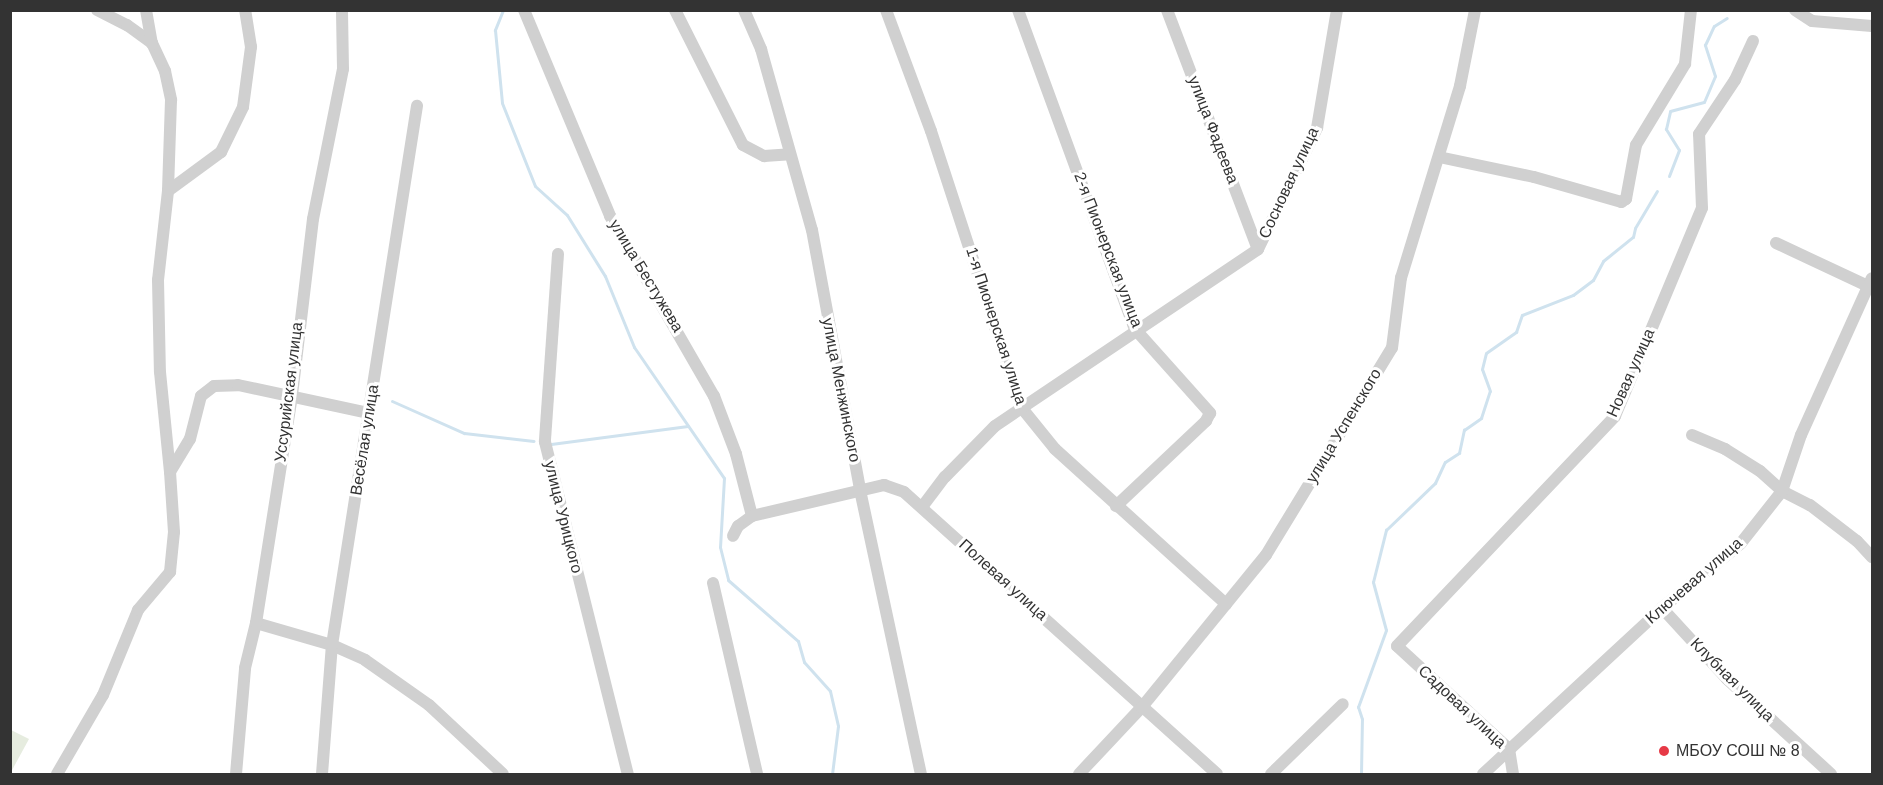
<!DOCTYPE html>
<html>
<head>
<meta charset="utf-8">
<style>
	body { margin:0 }
	#map { position:relative; width:1883px; height:785px; overflow:hidden; background:#fff; font-family:Arial,sans-serif }
	div>[style] { position:absolute }
	.green>* { inset:0; background:#e6ecdf }
	.stream>* { height:3px; margin:-1.5px; padding:0 1.5px; transform-origin:1.5px; border-radius:1.5px; background:#cfe2ee }
	.street>* { height:12px; margin:-6px; padding:0 6px; transform-origin:6px; border-radius:6px; background:#d0d0d0 }
	.dots>* { width:16px; height:16px; translate:-50% -50%; box-sizing:border-box; border:3px solid #fff; border-radius:50% }
	span { translate:-50% -50%; white-space:nowrap; text-align:center; line-height:1.15; -webkit-text-stroke:6px #fff; paint-order:stroke }
	.street-label { font-size:16px; color:#333 }
	.poi-label { font-size:16px; color:#333 }
	.left { translate:0 -50%; text-align:left }
	.frame { position:absolute; inset:0; border:12px solid #333; pointer-events:none }
</style>
</head>
<body>
<div id="map">
	<div class="green">
		<div style="clip-path:polygon(11px 730px,29px 739px,11px 772px)"></div>
	</div>
	<div class="stream">
		<div style="left:503px;top:10px;width:22px;rotate:112deg"></div>
		<div style="left:495px;top:30px;width:73px;rotate:84.5deg"></div>
		<div style="left:502px;top:103px;width:89px;rotate:68.3deg"></div>
		<div style="left:535px;top:186px;width:43px;rotate:42.2deg"></div>
		<div style="left:567px;top:215px;width:72px;rotate:58.1deg"></div>
		<div style="left:605px;top:276px;width:77px;rotate:67.8deg"></div>
		<div style="left:634px;top:347px;width:159px;rotate:55.5deg"></div>
		<div style="left:724px;top:478px;width:69px;rotate:93.3deg"></div>
		<div style="left:720px;top:547px;width:34px;rotate:76deg"></div>
		<div style="left:728px;top:580px;width:93px;rotate:41.1deg"></div>
		<div style="left:798px;top:641px;width:22px;rotate:74deg"></div>
		<div style="left:804px;top:662px;width:39px;rotate:48deg"></div>
		<div style="left:830px;top:691px;width:36px;rotate:77deg"></div>
		<div style="left:838px;top:726px;width:48px;rotate:97.1deg"></div>
		<div style="left:1669px;top:176px;width:28px;rotate:-69deg"></div>
		<div style="left:1679px;top:150px;width:25px;rotate:-122deg"></div>
		<div style="left:1666px;top:129px;width:18px;rotate:-77deg"></div>
		<div style="left:1670px;top:111px;width:35px;rotate:-15deg"></div>
		<div style="left:1704px;top:102px;width:28px;rotate:-67deg"></div>
		<div style="left:1715px;top:76px;width:33px;rotate:-108deg"></div>
		<div style="left:1705px;top:45px;width:21px;rotate:-65deg"></div>
		<div style="left:1714px;top:26px;width:15px;rotate:-32deg"></div>
		<div style="left:392px;top:401px;width:79px;rotate:24deg"></div>
		<div style="left:464px;top:433px;width:70px;rotate:6.5deg"></div>
		<div style="left:551px;top:444px;width:138px;rotate:-7.5deg"></div>
		<div style="left:1361px;top:774px;width:55px;rotate:-89deg"></div>
		<div style="left:1362px;top:719px;width:13px;rotate:-108deg"></div>
		<div style="left:1358px;top:707px;width:82px;rotate:-70deg"></div>
		<div style="left:1386px;top:630px;width:50px;rotate:-105.2deg"></div>
		<div style="left:1373px;top:582px;width:54px;rotate:-76deg"></div>
		<div style="left:1386px;top:530px;width:68px;rotate:-43.8deg"></div>
		<div style="left:1435px;top:483px;width:23px;rotate:-65deg"></div>
		<div style="left:1445px;top:462px;width:17px;rotate:-33deg"></div>
		<div style="left:1459px;top:453px;width:24px;rotate:-78deg"></div>
		<div style="left:1464px;top:430px;width:21px;rotate:-35deg"></div>
		<div style="left:1481px;top:418px;width:28px;rotate:-72deg"></div>
		<div style="left:1490px;top:391px;width:23px;rotate:-110deg"></div>
		<div style="left:1482px;top:369px;width:16px;rotate:-76deg"></div>
		<div style="left:1486px;top:353px;width:37px;rotate:-35deg"></div>
		<div style="left:1516px;top:332px;width:18px;rotate:-71deg"></div>
		<div style="left:1522px;top:315px;width:55px;rotate:-21.4deg"></div>
		<div style="left:1573px;top:295px;width:25px;rotate:-37deg"></div>
		<div style="left:1593px;top:280px;width:21px;rotate:-62deg"></div>
		<div style="left:1603px;top:261px;width:38px;rotate:-39deg"></div>
		<div style="left:1633px;top:237px;width:9px;rotate:-77deg"></div>
		<div style="left:1635px;top:228px;width:43px;rotate:-59.3deg"></div>
	</div>
	<div class="street">
		<div style="left:97px;top:10px;width:34px;rotate:27deg"></div>
		<div style="left:127px;top:25px;width:31px;rotate:36deg"></div>
		<div style="left:152px;top:43px;width:31px;rotate:65deg"></div>
		<div style="left:165px;top:71px;width:30px;rotate:78deg"></div>
		<div style="left:171px;top:100px;width:91px;rotate:91.9deg"></div>
		<div style="left:168px;top:191px;width:90px;rotate:96.4deg"></div>
		<div style="left:158px;top:280px;width:92px;rotate:88.8deg"></div>
		<div style="left:160px;top:372px;width:100px;rotate:84.3deg"></div>
		<div style="left:146px;top:10px;width:34px;rotate:80deg"></div>
		<div style="left:524px;top:10px;width:223px;rotate:67.3deg"></div>
		<div style="left:610px;top:216px;width:208px;rotate:60deg"></div>
		<div style="left:714px;top:396px;width:62px;rotate:69.2deg"></div>
		<div style="left:736px;top:454px;width:64px;rotate:75.5deg"></div>
		<div style="left:752px;top:516px;width:17px;rotate:144deg"></div>
		<div style="left:738px;top:526px;width:11px;rotate:117deg"></div>
		<div style="left:675px;top:10px;width:151px;rotate:63.3deg"></div>
		<div style="left:743px;top:145px;width:24px;rotate:28deg"></div>
		<div style="left:764px;top:156px;width:26px;rotate:-4deg"></div>
		<div style="left:744px;top:10px;width:43px;rotate:66.4deg"></div>
		<div style="left:761px;top:49px;width:188px;rotate:74.3deg"></div>
		<div style="left:812px;top:230px;width:264px;rotate:79.5deg"></div>
		<div style="left:860px;top:490px;width:290px;rotate:77.9deg"></div>
		<div style="left:886px;top:10px;width:129px;rotate:69.6deg"></div>
		<div style="left:931px;top:131px;width:290px;rotate:71.9deg"></div>
		<div style="left:1021px;top:407px;width:54px;rotate:51deg"></div>
		<div style="left:1055px;top:449px;width:231px;rotate:42.2deg"></div>
		<div style="left:1018px;top:10px;width:340px;rotate:69.9deg"></div>
		<div style="left:1135px;top:329px;width:113px;rotate:48.2deg"></div>
		<div style="left:1210px;top:413px;width:9px;rotate:117deg"></div>
		<div style="left:1206px;top:421px;width:124px;rotate:136.6deg"></div>
		<div style="left:1167px;top:10px;width:256px;rotate:69.2deg"></div>
		<div style="left:1795px;top:10px;width:20px;rotate:33deg"></div>
		<div style="left:1812px;top:21px;width:60px;rotate:4.8deg"></div>
		<div style="left:1439px;top:157px;width:97px;rotate:11.9deg"></div>
		<div style="left:1534px;top:177px;width:91px;rotate:16deg"></div>
		<div style="left:1621px;top:202px;width:6px;rotate:-31deg"></div>
		<div style="left:1626px;top:199px;width:55px;rotate:-79.5deg"></div>
		<div style="left:1636px;top:145px;width:95px;rotate:-58.8deg"></div>
		<div style="left:1685px;top:64px;width:54px;rotate:-83.7deg"></div>
		<div style="left:168px;top:191px;width:66px;rotate:-36.3deg"></div>
		<div style="left:221px;top:152px;width:50px;rotate:-63.9deg"></div>
		<div style="left:243px;top:107px;width:61px;rotate:-82.4deg"></div>
		<div style="left:251px;top:47px;width:37px;rotate:-99deg"></div>
		<div style="left:1776px;top:243px;width:102px;rotate:25.1deg"></div>
		<div style="left:1258px;top:249px;width:135px;rotate:-64deg"></div>
		<div style="left:1317px;top:128px;width:120px;rotate:-80.4deg"></div>
		<div style="left:558px;top:254px;width:188px;rotate:94deg"></div>
		<div style="left:545px;top:442px;width:342px;rotate:76deg"></div>
		<div style="left:1692px;top:435px;width:36px;rotate:23deg"></div>
		<div style="left:1725px;top:449px;width:41px;rotate:32.2deg"></div>
		<div style="left:1760px;top:471px;width:30px;rotate:42deg"></div>
		<div style="left:1782px;top:491px;width:31px;rotate:27deg"></div>
		<div style="left:1810px;top:505px;width:59px;rotate:37.5deg"></div>
		<div style="left:1857px;top:541px;width:22px;rotate:47deg"></div>
		<div style="left:922px;top:507px;width:38px;rotate:-53deg"></div>
		<div style="left:945px;top:477px;width:71px;rotate:-45.6deg"></div>
		<div style="left:995px;top:426px;width:317px;rotate:-33.9deg"></div>
		<div style="left:752px;top:516px;width:136px;rotate:-13.2deg"></div>
		<div style="left:884px;top:485px;width:21px;rotate:19deg"></div>
		<div style="left:904px;top:492px;width:421px;rotate:42deg"></div>
		<div style="left:713px;top:583px;width:196px;rotate:77deg"></div>
		<div style="left:1662px;top:608px;width:96px;rotate:47.5deg"></div>
		<div style="left:1727px;top:679px;width:141px;rotate:42.4deg"></div>
		<div style="left:256px;top:623px;width:79px;rotate:16.1deg"></div>
		<div style="left:332px;top:645px;width:36px;rotate:24deg"></div>
		<div style="left:365px;top:660px;width:78px;rotate:35.1deg"></div>
		<div style="left:429px;top:705px;width:101px;rotate:43deg"></div>
		<div style="left:57px;top:774px;width:91px;rotate:-59.8deg"></div>
		<div style="left:103px;top:695px;width:92px;rotate:-67.6deg"></div>
		<div style="left:138px;top:610px;width:50px;rotate:-49.9deg"></div>
		<div style="left:170px;top:572px;width:40px;rotate:-84.3deg"></div>
		<div style="left:174px;top:532px;width:60px;rotate:-93.8deg"></div>
		<div style="left:170px;top:472px;width:39px;rotate:-59deg"></div>
		<div style="left:190px;top:439px;width:44px;rotate:-75.7deg"></div>
		<div style="left:201px;top:396px;width:16px;rotate:-38deg"></div>
		<div style="left:214px;top:386px;width:24px;rotate:-2deg"></div>
		<div style="left:238px;top:385px;width:134px;rotate:12.1deg"></div>
		<div style="left:236px;top:774px;width:106px;rotate:-85.1deg"></div>
		<div style="left:245px;top:668px;width:46px;rotate:-76.3deg"></div>
		<div style="left:256px;top:623px;width:231px;rotate:-81deg"></div>
		<div style="left:292px;top:395px;width:177px;rotate:-83.2deg"></div>
		<div style="left:313px;top:219px;width:153px;rotate:-78.7deg"></div>
		<div style="left:343px;top:69px;width:59px;rotate:-91deg"></div>
		<div style="left:322px;top:774px;width:129px;rotate:-85.6deg"></div>
		<div style="left:332px;top:645px;width:546px;rotate:-81.04deg"></div>
		<div style="left:1079px;top:774px;width:92px;rotate:-46.8deg"></div>
		<div style="left:1142px;top:707px;width:196px;rotate:-50.8deg"></div>
		<div style="left:1266px;top:555px;width:242px;rotate:-58.7deg"></div>
		<div style="left:1392px;top:348px;width:71px;rotate:-82.7deg"></div>
		<div style="left:1401px;top:278px;width:201px;rotate:-72.9deg"></div>
		<div style="left:1460px;top:86px;width:77px;rotate:-78.8deg"></div>
		<div style="left:1271px;top:774px;width:100px;rotate:-44.2deg"></div>
		<div style="left:1483px;top:774px;width:244px;rotate:-42.8deg"></div>
		<div style="left:1662px;top:608px;width:102px;rotate:-39.4deg"></div>
		<div style="left:1741px;top:543px;width:66px;rotate:-51.7deg"></div>
		<div style="left:1782px;top:491px;width:59px;rotate:-71.3deg"></div>
		<div style="left:1801px;top:435px;width:172px;rotate:-65.7deg"></div>
		<div style="left:1513px;top:774px;width:25px;rotate:-99deg"></div>
		<div style="left:1509px;top:749px;width:152px;rotate:-137.4deg"></div>
		<div style="left:1397px;top:646px;width:317px;rotate:-46.5deg"></div>
		<div style="left:1615px;top:416px;width:225px;rotate:-67.3deg"></div>
		<div style="left:1702px;top:208px;width:74px;rotate:-92.3deg"></div>
		<div style="left:1699px;top:134px;width:65px;rotate:-56.3deg"></div>
		<div style="left:1735px;top:80px;width:43px;rotate:-65.2deg"></div>
	</div>
	<div class="dots">
		<div style="left:1664px;top:751px;background:#e63946"></div>
	</div>
	<div class="street-label">
		<span style="left:1213px;top:130px;rotate:69deg">улица Фадеева</span>
		<span style="left:1289px;top:183px;rotate:-65deg">Сосновая улица</span>
		<span style="left:1108px;top:250px;rotate:69deg">2-я Пионерская улица</span>
		<span style="left:646px;top:276px;rotate:59deg">улица Бестужева</span>
		<span style="left:996px;top:326px;rotate:72deg">1-я Пионерская улица</span>
		<span style="left:1631px;top:373px;rotate:-66deg">Новая улица</span>
		<span style="left:841px;top:390px;rotate:79deg">улица Менжинского</span>
		<span style="left:289px;top:392px;rotate:-83deg">Уссурийская улица</span>
		<span style="left:1344px;top:426px;rotate:-59deg">улица Успенского</span>
		<span style="left:365px;top:440px;rotate:-81deg">Весёлая улица</span>
		<span style="left:563px;top:517px;rotate:76deg">улица Урицкого</span>
		<span style="left:1003px;top:580px;rotate:42deg">Полевая улица</span>
		<span style="left:1694px;top:581px;rotate:-41deg">Ключевая улица</span>
		<span style="left:1732px;top:680px;rotate:45deg">Клубная улица</span>
		<span style="left:1462px;top:707px;rotate:43deg">Садовая улица</span>
	</div>
	<div class="poi-label">
		<span class="left" style="left:1676px;top:751px">МБОУ СОШ № 8</span>
	</div>
	<div class="frame"></div>
</div>
</body>
</html>
